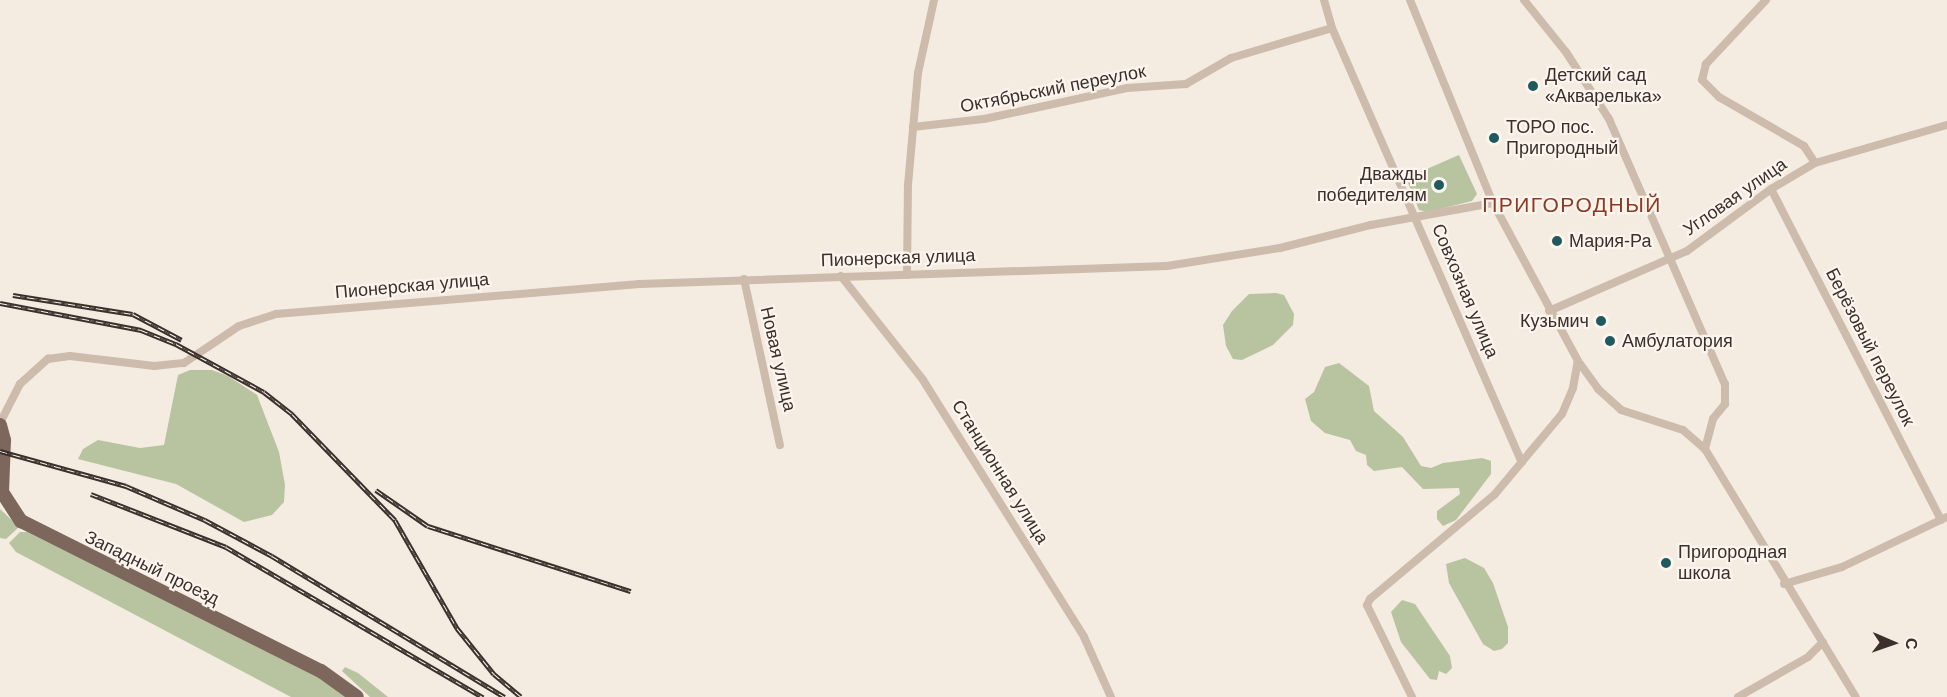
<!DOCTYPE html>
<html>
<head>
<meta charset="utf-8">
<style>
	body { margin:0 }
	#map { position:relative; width:1947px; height:697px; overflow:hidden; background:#f4ebe1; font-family:Helvetica,sans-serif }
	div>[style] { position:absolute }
	.green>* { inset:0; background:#b8c4a0 }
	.minor>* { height:8px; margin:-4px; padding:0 4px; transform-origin:4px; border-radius:4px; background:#cdbbac }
	.primary>* { height:14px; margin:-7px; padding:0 7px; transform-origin:7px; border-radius:7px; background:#7d675c }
	.rail>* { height:4.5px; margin-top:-2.25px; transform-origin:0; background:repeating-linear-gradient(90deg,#fbf5ee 0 7px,#3b302b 0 14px); box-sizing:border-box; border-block:2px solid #3b302b }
	.dots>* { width:16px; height:16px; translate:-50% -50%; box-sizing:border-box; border:3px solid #fbf5ee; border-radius:50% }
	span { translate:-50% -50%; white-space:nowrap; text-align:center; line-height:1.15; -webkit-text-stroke:4.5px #fbf5ee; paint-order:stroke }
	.poi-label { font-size:18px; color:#3b302b }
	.left { translate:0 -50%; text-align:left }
	.right { translate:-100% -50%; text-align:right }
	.street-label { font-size:18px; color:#3b302b }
	.quarter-label { font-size:21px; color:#8c3b22; letter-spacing:1.5px }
	.north { position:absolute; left:1863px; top:613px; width:60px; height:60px; -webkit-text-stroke:4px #fbf5ee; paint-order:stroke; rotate:92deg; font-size:16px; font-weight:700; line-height:24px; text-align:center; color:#3b302b }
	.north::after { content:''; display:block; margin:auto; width:21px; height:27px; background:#3b302b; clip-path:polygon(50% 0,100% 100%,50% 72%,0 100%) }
</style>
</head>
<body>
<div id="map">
	<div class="green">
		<div style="clip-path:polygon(1459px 155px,1477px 194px,1472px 201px,1428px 212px,1419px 210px,1406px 178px)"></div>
		<div style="clip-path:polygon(1276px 293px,1284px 295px,1294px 314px,1293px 325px,1273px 345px,1242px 360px,1233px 359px,1226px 346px,1223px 325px,1232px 311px,1249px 294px)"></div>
		<div style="clip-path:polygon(1339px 363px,1369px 386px,1374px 411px,1403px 437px,1421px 466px,1431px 468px,1443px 463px,1482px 458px,1491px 461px,1491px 474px,1456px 520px,1443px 526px,1437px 519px,1437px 511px,1460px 494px,1459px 488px,1423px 489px,1402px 467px,1374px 471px,1367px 465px,1366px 455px,1356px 451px,1350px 440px,1325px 433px,1311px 421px,1305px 399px,1314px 392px,1325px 367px)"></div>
		<div style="clip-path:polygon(190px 370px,212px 370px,228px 376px,257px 395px,279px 452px,285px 485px,284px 502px,272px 515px,244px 522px,176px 484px,78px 459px,83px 449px,98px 440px,140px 448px,164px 445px,178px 375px)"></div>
		<div style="clip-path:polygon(0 509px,19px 527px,6px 539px,0 538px)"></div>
		<div style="clip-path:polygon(20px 532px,27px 532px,296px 664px,351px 697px,291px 697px,16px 552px,9px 543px)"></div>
		<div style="clip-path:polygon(1465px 558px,1484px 568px,1493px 583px,1508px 627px,1508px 643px,1502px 649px,1494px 651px,1483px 644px,1449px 583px,1446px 564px)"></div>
		<div style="clip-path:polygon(1402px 600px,1415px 604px,1450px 656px,1452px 668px,1446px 674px,1439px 671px,1437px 680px,1430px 679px,1401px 642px,1391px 612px)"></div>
		<div style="clip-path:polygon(345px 667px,358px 673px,388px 697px,370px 697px,342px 671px)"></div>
	</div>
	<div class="minor">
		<div style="left:1324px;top:0;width:29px;rotate:74deg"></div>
		<div style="left:1332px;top:28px;width:474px;rotate:66.4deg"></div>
		<div style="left:1410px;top:0;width:219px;rotate:67.8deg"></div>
		<div style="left:1493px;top:203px;width:179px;rotate:61.7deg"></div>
		<div style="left:1578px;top:361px;width:34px;rotate:54deg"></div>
		<div style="left:1598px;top:389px;width:31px;rotate:42deg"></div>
		<div style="left:1621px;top:410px;width:65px;rotate:17.9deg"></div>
		<div style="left:1683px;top:430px;width:29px;rotate:41deg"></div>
		<div style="left:1705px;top:449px;width:290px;rotate:58.7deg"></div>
		<div style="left:1524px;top:0;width:67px;rotate:51.1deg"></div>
		<div style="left:1566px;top:52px;width:80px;rotate:57.3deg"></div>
		<div style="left:1609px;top:119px;width:289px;rotate:66.4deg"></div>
		<div style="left:1725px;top:384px;width:20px;rotate:90deg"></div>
		<div style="left:1725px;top:404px;width:19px;rotate:129deg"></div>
		<div style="left:1713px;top:419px;width:31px;rotate:105deg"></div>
		<div style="left:1766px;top:0;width:88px;rotate:133.2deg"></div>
		<div style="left:1706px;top:64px;width:16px;rotate:104deg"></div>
		<div style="left:1702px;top:80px;width:24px;rotate:45deg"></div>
		<div style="left:1719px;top:97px;width:98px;rotate:30deg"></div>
		<div style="left:1804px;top:146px;width:20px;rotate:57deg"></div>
		<div style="left:913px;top:127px;width:71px;rotate:-6.4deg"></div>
		<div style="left:984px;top:119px;width:146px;rotate:-12.2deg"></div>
		<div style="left:1127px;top:88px;width:59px;rotate:-3.9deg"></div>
		<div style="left:1186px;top:84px;width:52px;rotate:-30deg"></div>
		<div style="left:1231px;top:58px;width:105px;rotate:-16.5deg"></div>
		<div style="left:1771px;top:189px;width:372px;rotate:62.8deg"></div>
		<div style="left:907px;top:275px;width:90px;rotate:-89.4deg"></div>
		<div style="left:908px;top:185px;width:112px;rotate:-84.9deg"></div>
		<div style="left:918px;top:73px;width:75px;rotate:-77.6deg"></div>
		<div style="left:841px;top:276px;width:132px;rotate:51.7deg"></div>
		<div style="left:923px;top:380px;width:303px;rotate:57.9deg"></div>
		<div style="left:1084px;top:637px;width:66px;rotate:65.8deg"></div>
		<div style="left:744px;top:279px;width:170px;rotate:77.8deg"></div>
		<div style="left:1549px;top:311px;width:150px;rotate:-23.5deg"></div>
		<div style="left:1687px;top:251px;width:104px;rotate:-36.4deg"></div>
		<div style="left:1771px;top:189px;width:51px;rotate:-30.6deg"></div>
		<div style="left:1815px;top:163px;width:137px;rotate:-16.1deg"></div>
		<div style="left:0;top:423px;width:44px;rotate:-62.9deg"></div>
		<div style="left:20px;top:384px;width:38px;rotate:-42deg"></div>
		<div style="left:48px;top:359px;width:22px;rotate:-8deg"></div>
		<div style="left:70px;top:356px;width:85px;rotate:6.8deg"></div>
		<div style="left:154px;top:366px;width:30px;rotate:-6deg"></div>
		<div style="left:184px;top:363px;width:66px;rotate:-33.9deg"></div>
		<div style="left:239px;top:326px;width:39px;rotate:-18deg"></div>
		<div style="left:276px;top:314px;width:365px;rotate:-4.7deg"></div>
		<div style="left:640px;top:284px;width:527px;rotate:-1.96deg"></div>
		<div style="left:1167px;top:266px;width:114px;rotate:-9.1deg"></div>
		<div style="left:1280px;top:248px;width:94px;rotate:-14.2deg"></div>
		<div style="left:1371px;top:225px;width:124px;rotate:-10.2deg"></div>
		<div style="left:1784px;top:584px;width:60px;rotate:-16.3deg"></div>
		<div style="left:1842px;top:567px;width:116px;rotate:-25.5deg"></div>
		<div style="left:1412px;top:697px;width:102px;rotate:-116.1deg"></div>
		<div style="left:1367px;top:605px;width:7px;rotate:-63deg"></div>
		<div style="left:1370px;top:599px;width:163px;rotate:-40deg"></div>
		<div style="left:1495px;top:494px;width:104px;rotate:-50.1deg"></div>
		<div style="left:1562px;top:414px;width:28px;rotate:-67deg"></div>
		<div style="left:1573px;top:388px;width:27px;rotate:-80deg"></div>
		<div style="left:1738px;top:697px;width:81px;rotate:-29.7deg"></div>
		<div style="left:1808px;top:657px;width:21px;rotate:-45deg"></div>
	</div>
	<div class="primary">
		<div style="left:0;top:425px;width:16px;rotate:75deg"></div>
		<div style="left:4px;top:440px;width:52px;rotate:92.2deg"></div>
		<div style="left:2px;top:492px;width:35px;rotate:57deg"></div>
		<div style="left:21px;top:521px;width:335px;rotate:26.6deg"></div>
		<div style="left:321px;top:671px;width:44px;rotate:35.8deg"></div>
	</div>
	<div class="rail">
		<div style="left:13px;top:295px;width:121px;rotate:9deg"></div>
		<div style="left:133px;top:314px;width:55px;rotate:28deg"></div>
		<div style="left:0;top:303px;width:144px;rotate:10.8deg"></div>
		<div style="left:141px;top:330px;width:38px;rotate:22deg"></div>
		<div style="left:176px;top:344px;width:100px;rotate:28.6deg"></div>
		<div style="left:264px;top:392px;width:36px;rotate:38deg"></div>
		<div style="left:292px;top:414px;width:148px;rotate:45.8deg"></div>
		<div style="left:395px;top:520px;width:125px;rotate:60.1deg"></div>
		<div style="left:457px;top:628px;width:59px;rotate:51.2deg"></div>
		<div style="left:494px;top:674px;width:35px;rotate:40deg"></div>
		<div style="left:0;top:451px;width:131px;rotate:15.5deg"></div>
		<div style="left:126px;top:486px;width:86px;rotate:23.3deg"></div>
		<div style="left:205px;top:520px;width:76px;rotate:28.2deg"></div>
		<div style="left:272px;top:556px;width:272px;rotate:31.2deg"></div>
		<div style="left:376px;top:490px;width:63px;rotate:34.7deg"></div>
		<div style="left:428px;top:526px;width:213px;rotate:17.8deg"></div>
		<div style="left:91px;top:494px;width:145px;rotate:21.4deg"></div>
		<div style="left:226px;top:547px;width:298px;rotate:30.3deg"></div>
	</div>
	<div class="dots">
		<div style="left:1533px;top:86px;background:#1f5a5e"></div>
		<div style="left:1494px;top:138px;background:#1f5a5e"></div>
		<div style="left:1439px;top:185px;background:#1f5a5e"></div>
		<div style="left:1557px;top:241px;background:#1f5a5e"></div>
		<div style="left:1601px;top:321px;background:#1f5a5e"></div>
		<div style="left:1610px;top:341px;background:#1f5a5e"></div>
		<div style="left:1666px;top:563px;background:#1f5a5e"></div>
	</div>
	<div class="poi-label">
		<span class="left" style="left:1545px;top:86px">Детский сад<br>«Акварелька»</span>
		<span class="left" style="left:1506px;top:138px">ТОРО пос.<br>Пригородный</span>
		<span class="right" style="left:1427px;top:185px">Дважды<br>победителям</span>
		<span class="left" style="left:1569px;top:241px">Мария-Ра</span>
		<span class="right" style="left:1589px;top:321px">Кузьмич</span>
		<span class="left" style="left:1622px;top:341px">Амбулатория</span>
		<span class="left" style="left:1678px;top:563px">Пригородная<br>школа</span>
	</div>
	<div class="street-label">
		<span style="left:1053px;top:89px;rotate:-11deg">Октябрьский переулок</span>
		<span style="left:1735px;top:197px;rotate:-35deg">Угловая улица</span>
		<span style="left:898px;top:258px;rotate:-2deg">Пионерская улица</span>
		<span style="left:412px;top:286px;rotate:-5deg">Пионерская улица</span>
		<span style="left:1465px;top:291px;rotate:67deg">Совхозная улица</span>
		<span style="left:1870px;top:347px;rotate:63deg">Берёзовый переулок</span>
		<span style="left:778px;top:359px;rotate:77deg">Новая улица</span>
		<span style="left:1000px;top:472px;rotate:58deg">Станционная улица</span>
		<span style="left:152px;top:568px;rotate:26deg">Западный проезд</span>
	</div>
	<div class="quarter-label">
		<span style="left:1572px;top:205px">ПРИГОРОДНЫЙ</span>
	</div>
	<div class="north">С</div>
</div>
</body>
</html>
